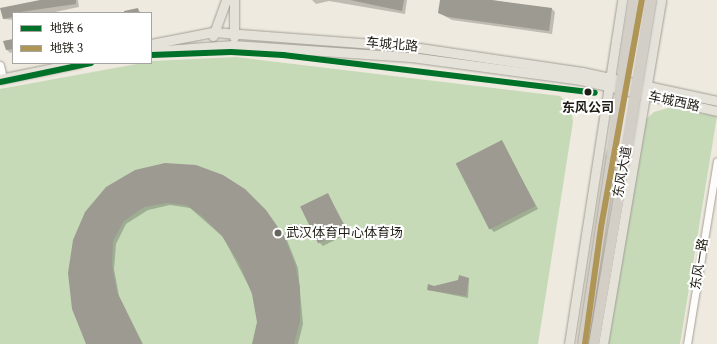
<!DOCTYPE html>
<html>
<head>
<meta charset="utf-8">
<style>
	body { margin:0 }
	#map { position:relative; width:717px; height:344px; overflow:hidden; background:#efeadf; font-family:Spectral,"Noto Sans SC",serif }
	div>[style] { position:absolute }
	.green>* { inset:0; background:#c6dab8 }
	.shadow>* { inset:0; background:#0003 }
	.building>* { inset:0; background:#9d9a91; transform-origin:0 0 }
	.roads { filter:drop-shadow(0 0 1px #a29f96) drop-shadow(0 0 1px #a29f96) }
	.minor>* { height:7px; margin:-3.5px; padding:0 3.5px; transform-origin:3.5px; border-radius:3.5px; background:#fdfcfa }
	.major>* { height:9px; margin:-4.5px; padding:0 4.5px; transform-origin:4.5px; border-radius:4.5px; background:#e5e2da }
	.highway>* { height:10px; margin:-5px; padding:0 5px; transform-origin:5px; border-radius:5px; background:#d4cfc6 }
	.bridges { filter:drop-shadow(0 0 1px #c8c6c1) drop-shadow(0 0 1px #c8c6c1) }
	.highway-bridge>* { height:10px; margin:-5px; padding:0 5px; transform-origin:5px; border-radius:5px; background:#d4cfc6 }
	.metro-1>* { height:6px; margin:-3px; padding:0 3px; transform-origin:3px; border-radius:3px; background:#007128 }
	.metro-2>* { height:6px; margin:-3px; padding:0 3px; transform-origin:3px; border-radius:3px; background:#af9656 }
	.dots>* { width:11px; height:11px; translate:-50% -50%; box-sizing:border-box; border:2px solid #fff; border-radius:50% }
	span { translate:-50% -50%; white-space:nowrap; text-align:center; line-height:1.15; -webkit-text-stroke:4px #fff; paint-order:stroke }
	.street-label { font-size:13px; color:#201d15 }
	.stop-label { font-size:13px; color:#201d15; font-weight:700 }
	.poi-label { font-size:13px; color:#201d15 }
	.left { translate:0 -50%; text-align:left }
	.legend { position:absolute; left:12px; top:12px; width:140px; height:52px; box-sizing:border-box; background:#fff; border:1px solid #a6a5a1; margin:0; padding:5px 7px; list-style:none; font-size:12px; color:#201d15 }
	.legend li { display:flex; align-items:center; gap:8px; height:20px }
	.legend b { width:20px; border:1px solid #a6a5a1 }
</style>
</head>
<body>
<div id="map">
	<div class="green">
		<div style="clip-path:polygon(236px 57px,560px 96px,571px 108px,573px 122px,538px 344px,0 344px,0 89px,153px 61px)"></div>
		<div style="clip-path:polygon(668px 108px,717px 116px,680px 344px,605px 344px,644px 121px,654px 112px)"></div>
	</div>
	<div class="shadow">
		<div style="clip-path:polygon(45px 0,78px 0,79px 7px,50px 13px,13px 13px,13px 20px,4px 19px,2px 9px)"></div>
		<div style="clip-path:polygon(312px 0,407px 0,405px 14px,329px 1px,316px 4px)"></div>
		<div style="clip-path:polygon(441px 0,489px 0,552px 9px,555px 12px,552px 34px,452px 20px,439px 13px)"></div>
		<div style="clip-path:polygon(138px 9px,141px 13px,118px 13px)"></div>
		<div style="clip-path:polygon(13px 40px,13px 52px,10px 53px,7px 50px)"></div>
		<div style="clip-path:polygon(502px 142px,538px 209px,494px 232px,491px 229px)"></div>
		<div style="clip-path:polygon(106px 187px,266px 211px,287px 240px,298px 268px,303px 324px,298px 344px,253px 344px,258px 322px,253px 294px,223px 237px,190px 208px,170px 205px,148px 210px,126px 224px,116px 244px,114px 269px,119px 296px,143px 344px,87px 344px)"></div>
		<div style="clip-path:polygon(328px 195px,349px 233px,323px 246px,320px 243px)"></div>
		<div style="clip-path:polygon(469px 278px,468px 298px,428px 290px,434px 287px)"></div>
	</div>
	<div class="building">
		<div style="clip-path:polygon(40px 0,76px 0,76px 4px,13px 13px,13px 17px,3px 19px,0 8px)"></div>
		<div style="clip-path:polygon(350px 0,404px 0,402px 11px)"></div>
		<div style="clip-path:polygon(440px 0,492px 0,552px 8px,549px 31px,448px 17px,438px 13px)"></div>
		<div style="clip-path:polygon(138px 8px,139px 13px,124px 13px,124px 11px)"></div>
		<div style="clip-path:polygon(13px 39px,13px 49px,6px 50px,3px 41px)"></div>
		<div style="left:502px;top:140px;width:74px;height:52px;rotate:63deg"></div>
		<div style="clip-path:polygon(165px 163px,196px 165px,223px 175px,245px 189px,266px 210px,284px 236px,295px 264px,300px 288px,300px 321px,294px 344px,252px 344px,257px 322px,252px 294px,239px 263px,222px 236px,202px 216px,186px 205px,167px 203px,144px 207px,124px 221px,113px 241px,112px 265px,117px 292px,142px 344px,86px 344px,72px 309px,68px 273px,73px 240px,85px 212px,106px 187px,135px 170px)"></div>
		<div style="left:328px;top:193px;width:41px;height:31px;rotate:64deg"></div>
		<div style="clip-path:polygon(459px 275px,469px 278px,466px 296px,427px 290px,428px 284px,434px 286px,458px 280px)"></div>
	</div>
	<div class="roads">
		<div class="minor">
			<div style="left:0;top:65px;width:13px;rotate:77deg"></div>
			<div style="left:687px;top:344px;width:185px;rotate:-80.7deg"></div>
		</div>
		<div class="major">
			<div style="left:234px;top:0;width:37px;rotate:90deg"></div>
			<div style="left:213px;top:36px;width:38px;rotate:-70deg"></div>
			<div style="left:151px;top:44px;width:63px;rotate:-11deg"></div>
			<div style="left:213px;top:32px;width:201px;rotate:4.3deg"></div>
			<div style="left:413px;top:47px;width:171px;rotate:8.4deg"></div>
			<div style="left:582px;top:72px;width:138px;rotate:12.1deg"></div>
			<div style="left:151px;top:51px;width:82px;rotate:-4.2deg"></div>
			<div style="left:233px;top:45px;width:178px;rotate:3.9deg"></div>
			<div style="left:411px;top:57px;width:172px;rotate:7.7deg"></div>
			<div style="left:581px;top:80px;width:139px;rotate:12.8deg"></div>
			<div style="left:0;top:79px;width:80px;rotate:-11.6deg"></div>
			<div style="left:569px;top:344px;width:348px;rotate:-81.2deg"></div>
			<div style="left:603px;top:344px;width:349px;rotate:-80.4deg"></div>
		</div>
		<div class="highway">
			<div style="left:583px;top:344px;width:192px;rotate:-81.3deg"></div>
			<div style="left:594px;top:344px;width:186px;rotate:-80.4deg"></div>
		</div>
	</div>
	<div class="bridges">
		<div class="highway-bridge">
			<div style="left:612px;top:154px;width:156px;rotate:-81.9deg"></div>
			<div style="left:625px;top:161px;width:163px;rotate:-80.8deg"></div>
		</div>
	</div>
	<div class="metro-1">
		<div style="left:151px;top:55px;width:80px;rotate:-2.1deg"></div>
		<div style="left:231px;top:52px;width:52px;rotate:3.3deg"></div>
		<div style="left:283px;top:55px;width:314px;rotate:6.9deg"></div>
		<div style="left:0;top:82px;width:93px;rotate:-11.8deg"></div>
	</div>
	<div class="metro-2">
		<div style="left:585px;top:344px;width:118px;rotate:-82.2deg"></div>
		<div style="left:601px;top:227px;width:231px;rotate:-79.8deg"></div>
	</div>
	<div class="dots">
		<div style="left:588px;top:92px;background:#201d15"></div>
		<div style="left:278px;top:233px;background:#68655c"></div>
	</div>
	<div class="street-label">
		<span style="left:392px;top:45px;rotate:5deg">车城北路</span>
		<span style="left:674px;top:102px;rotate:12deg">车城西路</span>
		<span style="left:623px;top:172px;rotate:-80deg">东风大道</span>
		<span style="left:700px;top:264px;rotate:-81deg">东风一路</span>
	</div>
	<div class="stop-label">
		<span style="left:588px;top:108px">东风公司</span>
	</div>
	<div class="poi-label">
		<span class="left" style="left:286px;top:233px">武汉体育中心体育场</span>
	</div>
	<ul class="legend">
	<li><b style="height:5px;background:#007128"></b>地铁 6</li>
	<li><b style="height:5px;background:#af9656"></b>地铁 3</li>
	</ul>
</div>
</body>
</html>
